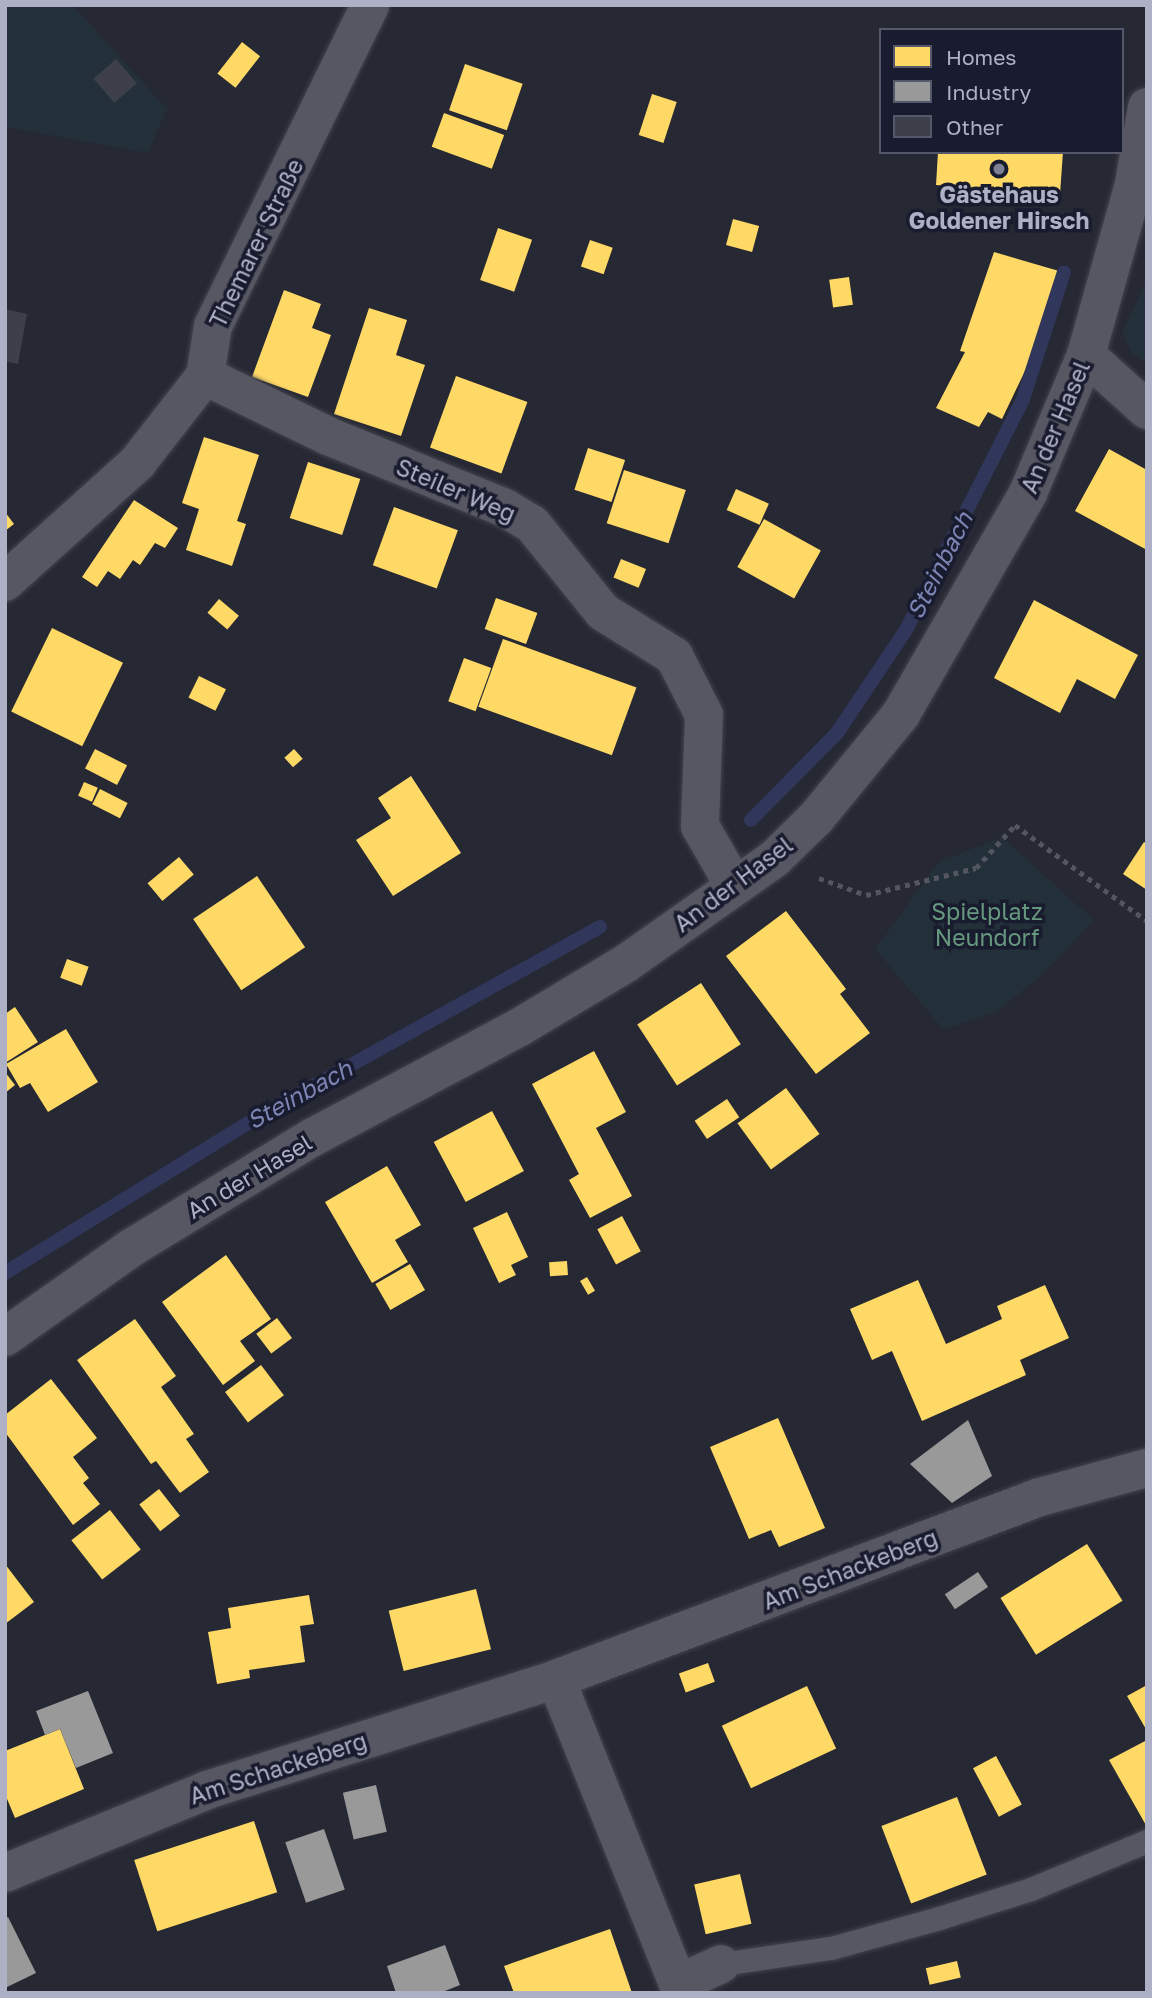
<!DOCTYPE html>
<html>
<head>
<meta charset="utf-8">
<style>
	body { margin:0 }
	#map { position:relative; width:1152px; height:1998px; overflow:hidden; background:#262833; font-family:"Golos Text",sans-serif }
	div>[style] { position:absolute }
	.green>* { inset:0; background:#233039 }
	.homes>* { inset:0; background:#ffd966; transform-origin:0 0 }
	.industry>* { inset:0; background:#999; transform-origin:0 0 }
	.stream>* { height:14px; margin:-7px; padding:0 7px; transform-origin:7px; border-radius:7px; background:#31375b }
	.building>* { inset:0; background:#3d3f4a; transform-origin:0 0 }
	.path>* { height:4.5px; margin-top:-2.25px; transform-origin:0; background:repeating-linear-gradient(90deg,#535660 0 5px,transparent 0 10px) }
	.roads { filter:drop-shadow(0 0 2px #42434c) drop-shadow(0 0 2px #42434c) }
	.lane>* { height:23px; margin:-11.5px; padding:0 11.5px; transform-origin:11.5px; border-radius:11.5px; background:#565762 }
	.street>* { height:38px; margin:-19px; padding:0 19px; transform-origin:19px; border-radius:19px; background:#565762 }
	.dots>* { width:19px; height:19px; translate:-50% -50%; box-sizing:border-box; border:4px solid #191c2e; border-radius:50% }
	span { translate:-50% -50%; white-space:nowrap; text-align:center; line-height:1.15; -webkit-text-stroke:7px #191c2e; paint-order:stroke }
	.poi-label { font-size:23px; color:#aeb1c6; font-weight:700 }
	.street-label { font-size:23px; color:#aeb1c6 }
	.park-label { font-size:23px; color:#65987e }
	.water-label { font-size:24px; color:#7d85b4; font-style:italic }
	.frame { position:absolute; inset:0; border:7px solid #aeb1c6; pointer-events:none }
	.legend { position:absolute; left:879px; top:28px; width:245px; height:126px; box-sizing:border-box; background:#191c2e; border:2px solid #55586b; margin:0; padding:9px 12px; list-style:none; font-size:21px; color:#aeb1c6 }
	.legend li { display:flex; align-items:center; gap:14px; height:35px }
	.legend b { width:35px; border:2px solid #55586b }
</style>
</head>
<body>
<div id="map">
	<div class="green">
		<div style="clip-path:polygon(5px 5px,73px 5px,167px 109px,148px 153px,5px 127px)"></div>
		<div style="clip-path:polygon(1147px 279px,1147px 362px,1132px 353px,1122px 333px)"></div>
		<div style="clip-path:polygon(1002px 837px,1094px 920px,1042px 975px,997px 1011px,944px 1030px,875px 949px,939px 862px)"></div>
	</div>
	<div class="homes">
		<div style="left:242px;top:42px;width:23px;height:40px;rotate:38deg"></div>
		<div style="left:465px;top:64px;width:61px;height:49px;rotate:19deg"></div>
		<div style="left:652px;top:94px;width:26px;height:43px;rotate:18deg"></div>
		<div style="left:444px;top:113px;width:64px;height:36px;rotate:20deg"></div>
		<div style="clip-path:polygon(938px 152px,1063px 152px,1060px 194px,936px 185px)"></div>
		<div style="left:733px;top:219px;width:27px;height:27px;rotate:15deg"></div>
		<div style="left:498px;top:228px;width:36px;height:55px;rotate:19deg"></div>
		<div style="left:590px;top:240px;width:24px;height:28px;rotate:19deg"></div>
		<div style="clip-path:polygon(994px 252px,1059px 271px,1034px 352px,1002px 419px,988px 412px,979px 427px,936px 408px,965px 352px,960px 351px)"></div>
		<div style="left:849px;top:277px;width:28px;height:20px;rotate:82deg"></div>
		<div style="clip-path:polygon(284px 290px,321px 304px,312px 328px,331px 335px,308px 397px,252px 377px)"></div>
		<div style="clip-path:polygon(369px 308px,407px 320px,396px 355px,425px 365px,401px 436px,334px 414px)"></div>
		<div style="left:456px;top:376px;width:76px;height:76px;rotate:20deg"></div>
		<div style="clip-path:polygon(204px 437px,259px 455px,237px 521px,246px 524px,232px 566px,186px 550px,199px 509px,182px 503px)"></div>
		<div style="left:588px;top:448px;width:39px;height:44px;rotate:18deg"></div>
		<div style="clip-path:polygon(1109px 449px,1147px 470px,1147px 550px,1075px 511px)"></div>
		<div style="left:308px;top:462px;width:55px;height:59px;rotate:18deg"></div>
		<div style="left:624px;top:470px;width:65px;height:56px;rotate:18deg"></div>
		<div style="left:736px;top:489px;width:36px;height:23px;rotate:24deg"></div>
		<div style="clip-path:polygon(134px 500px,178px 528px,165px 548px,155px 543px,140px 565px,133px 560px,120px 579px,108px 571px,97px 587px,82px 577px)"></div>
		<div style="left:394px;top:507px;width:68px;height:62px;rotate:20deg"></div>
		<div style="clip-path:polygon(5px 512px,14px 524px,5px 531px)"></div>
		<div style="left:764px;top:519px;width:65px;height:55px;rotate:29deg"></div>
		<div style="left:621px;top:559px;width:27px;height:20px;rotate:22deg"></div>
		<div style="left:496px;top:598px;width:44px;height:33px;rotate:20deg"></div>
		<div style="left:219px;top:599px;width:26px;height:18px;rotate:40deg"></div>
		<div style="clip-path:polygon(1034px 600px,1138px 655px,1115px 699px,1077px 679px,1060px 713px,994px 678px)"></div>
		<div style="left:52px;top:628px;width:79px;height:93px;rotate:26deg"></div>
		<div style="left:503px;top:639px;width:142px;height:72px;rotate:20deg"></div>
		<div style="left:464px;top:658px;width:29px;height:46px;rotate:20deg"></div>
		<div style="left:199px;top:676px;width:30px;height:24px;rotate:26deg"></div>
		<div style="left:95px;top:749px;width:36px;height:22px;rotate:27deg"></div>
		<div style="left:294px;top:749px;width:13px;height:13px;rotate:48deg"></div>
		<div style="clip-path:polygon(411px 776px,461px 853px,393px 896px,356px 840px,391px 818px,378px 798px)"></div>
		<div style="left:84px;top:782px;width:15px;height:15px;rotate:23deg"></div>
		<div style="left:100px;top:789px;width:31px;height:17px;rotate:27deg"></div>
		<div style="clip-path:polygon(1144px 842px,1147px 844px,1147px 890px,1123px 874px)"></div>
		<div style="left:179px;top:857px;width:23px;height:41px;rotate:50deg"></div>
		<div style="left:257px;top:876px;width:86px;height:77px;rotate:56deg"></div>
		<div style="clip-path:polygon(786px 911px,846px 989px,840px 994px,870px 1033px,816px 1074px,726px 956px)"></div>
		<div style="left:67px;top:959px;width:23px;height:20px;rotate:20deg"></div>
		<div style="left:701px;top:983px;width:73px;height:76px;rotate:57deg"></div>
		<div style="clip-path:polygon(15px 1007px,38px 1042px,5px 1063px,5px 1014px)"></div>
		<div style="clip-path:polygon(66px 1029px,98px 1082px,48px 1112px,30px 1083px,20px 1088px,6px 1064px)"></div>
		<div style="clip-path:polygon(594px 1051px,626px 1112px,596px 1128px,632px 1196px,590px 1218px,569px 1180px,579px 1174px,532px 1084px)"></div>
		<div style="clip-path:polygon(5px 1072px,15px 1085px,5px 1093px)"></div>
		<div style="left:786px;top:1088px;width:57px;height:60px;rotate:54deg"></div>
		<div style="left:727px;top:1099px;width:22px;height:39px;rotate:56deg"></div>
		<div style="left:492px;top:1111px;width:68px;height:66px;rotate:62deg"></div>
		<div style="clip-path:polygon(387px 1166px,421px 1225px,395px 1240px,408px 1262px,372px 1283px,325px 1202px)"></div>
		<div style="clip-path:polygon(507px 1212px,528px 1257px,511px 1265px,516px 1275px,499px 1283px,473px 1228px)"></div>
		<div style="left:622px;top:1216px;width:40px;height:28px;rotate:62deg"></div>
		<div style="clip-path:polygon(226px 1255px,271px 1319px,240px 1341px,255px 1361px,223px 1385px,162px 1302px)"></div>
		<div style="left:567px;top:1261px;width:14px;height:18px;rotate:86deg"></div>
		<div style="left:410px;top:1264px;width:30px;height:40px;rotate:60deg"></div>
		<div style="left:587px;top:1277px;width:16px;height:8px;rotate:60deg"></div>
		<div style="clip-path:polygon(918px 1280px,946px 1344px,1002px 1319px,997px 1306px,1045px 1285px,1069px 1338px,1020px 1360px,1026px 1375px,922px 1421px,892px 1351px,872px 1360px,850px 1309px)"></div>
		<div style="left:277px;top:1318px;width:25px;height:26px;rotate:53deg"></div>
		<div style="clip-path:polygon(135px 1319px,176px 1376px,161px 1387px,194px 1434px,186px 1439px,209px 1472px,180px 1493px,156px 1461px,151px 1464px,77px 1360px)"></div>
		<div style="left:261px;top:1365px;width:38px;height:45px;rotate:53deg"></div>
		<div style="clip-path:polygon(51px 1379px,97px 1438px,73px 1457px,89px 1478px,83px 1483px,100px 1504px,73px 1525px,5px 1432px,5px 1415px)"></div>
		<div style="clip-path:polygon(778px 1418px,825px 1528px,779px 1547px,771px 1530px,749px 1539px,710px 1447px)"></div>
		<div style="left:159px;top:1489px;width:34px;height:25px;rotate:52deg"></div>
		<div style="left:110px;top:1510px;width:50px;height:49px;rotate:52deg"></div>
		<div style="left:1087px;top:1544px;width:67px;height:102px;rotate:58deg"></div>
		<div style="clip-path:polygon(5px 1564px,34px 1602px,5px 1624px)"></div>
		<div style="left:476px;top:1589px;width:62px;height:90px;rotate:76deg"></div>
		<div style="clip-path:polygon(309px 1595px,314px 1624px,300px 1626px,305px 1662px,249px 1670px,250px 1678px,217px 1684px,208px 1632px,231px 1628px,228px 1608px)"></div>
		<div style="left:708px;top:1663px;width:20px;height:31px;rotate:70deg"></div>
		<div style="clip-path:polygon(1147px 1685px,1147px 1731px,1127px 1696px)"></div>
		<div style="left:807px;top:1686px;width:69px;height:94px;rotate:65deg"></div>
		<div style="clip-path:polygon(60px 1729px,84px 1789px,15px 1818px,5px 1794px,5px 1751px)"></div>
		<div style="clip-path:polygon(1147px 1740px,1147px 1827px,1109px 1760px)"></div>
		<div style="left:996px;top:1756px;width:55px;height:26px;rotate:62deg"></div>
		<div style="left:957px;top:1797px;width:83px;height:81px;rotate:69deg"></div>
		<div style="left:254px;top:1821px;width:75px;height:126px;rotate:72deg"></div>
		<div style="left:740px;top:1874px;width:51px;height:47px;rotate:77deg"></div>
		<div style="clip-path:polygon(610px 1929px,632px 1993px,514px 1993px,504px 1966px)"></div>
		<div style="left:957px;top:1961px;width:17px;height:32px;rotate:77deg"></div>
	</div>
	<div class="industry">
		<div style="clip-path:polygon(968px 1420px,992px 1476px,952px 1503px,910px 1464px)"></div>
		<div style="left:978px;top:1572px;width:18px;height:40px;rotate:56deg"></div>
		<div style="clip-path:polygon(88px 1691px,113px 1753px,76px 1768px,60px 1729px,45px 1735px,36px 1711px)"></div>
		<div style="left:376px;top:1785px;width:48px;height:34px;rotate:77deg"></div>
		<div style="left:324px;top:1829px;width:64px;height:41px;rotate:71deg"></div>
		<div style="clip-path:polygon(8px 1917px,36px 1973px,5px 1988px,5px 1919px)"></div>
		<div style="clip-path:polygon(445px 1945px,460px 1985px,440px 1993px,396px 1993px,387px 1966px)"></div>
	</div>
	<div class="stream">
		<div style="left:751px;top:820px;width:122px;rotate:-45.3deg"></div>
		<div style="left:837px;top:733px;width:124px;rotate:-56.2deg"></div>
		<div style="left:906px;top:630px;width:259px;rotate:-63.1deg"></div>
		<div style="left:1023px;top:399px;width:133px;rotate:-72.1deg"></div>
		<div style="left:5px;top:1273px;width:299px;rotate:-31.7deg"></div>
		<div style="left:259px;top:1116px;width:390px;rotate:-29deg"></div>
	</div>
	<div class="building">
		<div style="left:116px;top:59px;width:32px;height:30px;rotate:49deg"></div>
		<div style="clip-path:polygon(5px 309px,27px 314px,18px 364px,5px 361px)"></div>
	</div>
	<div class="path">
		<div style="left:819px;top:878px;width:50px;rotate:19.9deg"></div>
		<div style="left:866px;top:895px;width:113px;rotate:-13.8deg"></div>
		<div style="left:976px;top:868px;width:58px;rotate:-47.8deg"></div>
		<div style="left:1015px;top:825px;width:163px;rotate:36deg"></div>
	</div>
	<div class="roads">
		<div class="lane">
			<div style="left:721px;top:1964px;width:111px;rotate:-8.3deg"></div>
			<div style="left:831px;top:1948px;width:112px;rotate:-15.5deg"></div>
			<div style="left:939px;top:1918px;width:96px;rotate:-17.5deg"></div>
			<div style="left:1031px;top:1889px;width:126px;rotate:-22.5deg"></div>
		</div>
		<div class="street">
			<div style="left:1086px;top:355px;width:82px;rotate:42deg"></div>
			<div style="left:205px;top:376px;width:137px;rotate:26deg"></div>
			<div style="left:328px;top:436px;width:191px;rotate:22.1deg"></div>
			<div style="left:505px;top:508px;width:31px;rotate:31deg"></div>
			<div style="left:532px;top:524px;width:113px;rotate:51.1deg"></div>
			<div style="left:603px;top:612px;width:84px;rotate:31.8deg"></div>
			<div style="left:674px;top:656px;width:66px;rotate:63deg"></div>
			<div style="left:704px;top:715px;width:111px;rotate:92.1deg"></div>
			<div style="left:700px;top:826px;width:70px;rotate:60.2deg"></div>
			<div style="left:5px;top:582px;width:178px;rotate:-42deg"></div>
			<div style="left:137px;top:463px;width:110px;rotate:-52deg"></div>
			<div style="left:205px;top:376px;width:51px;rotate:-80.9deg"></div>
			<div style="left:213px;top:326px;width:357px;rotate:-63.9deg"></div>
			<div style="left:5px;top:1337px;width:154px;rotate:-35.2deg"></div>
			<div style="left:131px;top:1248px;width:213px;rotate:-31.4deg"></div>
			<div style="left:313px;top:1137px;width:234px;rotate:-28deg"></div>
			<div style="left:520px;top:1027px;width:122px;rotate:-31deg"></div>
			<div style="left:625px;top:964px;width:184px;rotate:-35.2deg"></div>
			<div style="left:775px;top:858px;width:57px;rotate:-44.3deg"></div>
			<div style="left:816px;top:818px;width:134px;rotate:-50.7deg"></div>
			<div style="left:901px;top:714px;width:255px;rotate:-60.1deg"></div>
			<div style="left:1028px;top:493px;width:150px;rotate:-67.2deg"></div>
			<div style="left:1086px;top:355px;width:178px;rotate:-74.3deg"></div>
			<div style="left:1134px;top:184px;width:78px;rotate:-80.4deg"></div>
			<div style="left:556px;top:1679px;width:328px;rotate:68.2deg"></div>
			<div style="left:678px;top:1984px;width:47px;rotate:-24.9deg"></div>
			<div style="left:5px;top:1873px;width:218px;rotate:-22.3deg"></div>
			<div style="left:207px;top:1790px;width:366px;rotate:-17.6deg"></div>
			<div style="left:556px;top:1679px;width:517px;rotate:-20.61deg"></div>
			<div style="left:1040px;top:1497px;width:111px;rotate:-15.2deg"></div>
		</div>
	</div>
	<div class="dots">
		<div style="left:999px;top:169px;background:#7e8193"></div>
	</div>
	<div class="poi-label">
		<span style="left:999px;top:207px">Gästehaus<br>Goldener Hirsch</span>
	</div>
	<div class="street-label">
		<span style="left:256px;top:243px;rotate:-64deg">Themarer Straße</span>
		<span style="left:1055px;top:427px;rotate:-67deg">An der Hasel</span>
		<span style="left:456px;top:490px;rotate:23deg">Steiler Weg</span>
		<span style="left:733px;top:884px;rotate:-37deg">An der Hasel</span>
		<span style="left:249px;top:1176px;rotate:-31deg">An der Hasel</span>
		<span style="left:850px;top:1569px;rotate:-21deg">Am Schackeberg</span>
		<span style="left:278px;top:1768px;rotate:-18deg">Am Schackeberg</span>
	</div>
	<div class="park-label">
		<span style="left:987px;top:924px">Spielplatz<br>Neundorf</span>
	</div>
	<div class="water-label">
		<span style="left:939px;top:565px;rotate:-63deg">Steinbach</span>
		<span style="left:299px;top:1094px;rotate:-29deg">Steinbach</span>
	</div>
	<div class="frame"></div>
	<ul class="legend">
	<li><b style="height:19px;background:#ffd966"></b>Homes</li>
	<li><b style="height:19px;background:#999"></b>Industry</li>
	<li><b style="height:19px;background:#3d3f4a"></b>Other</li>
	</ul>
</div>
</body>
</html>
